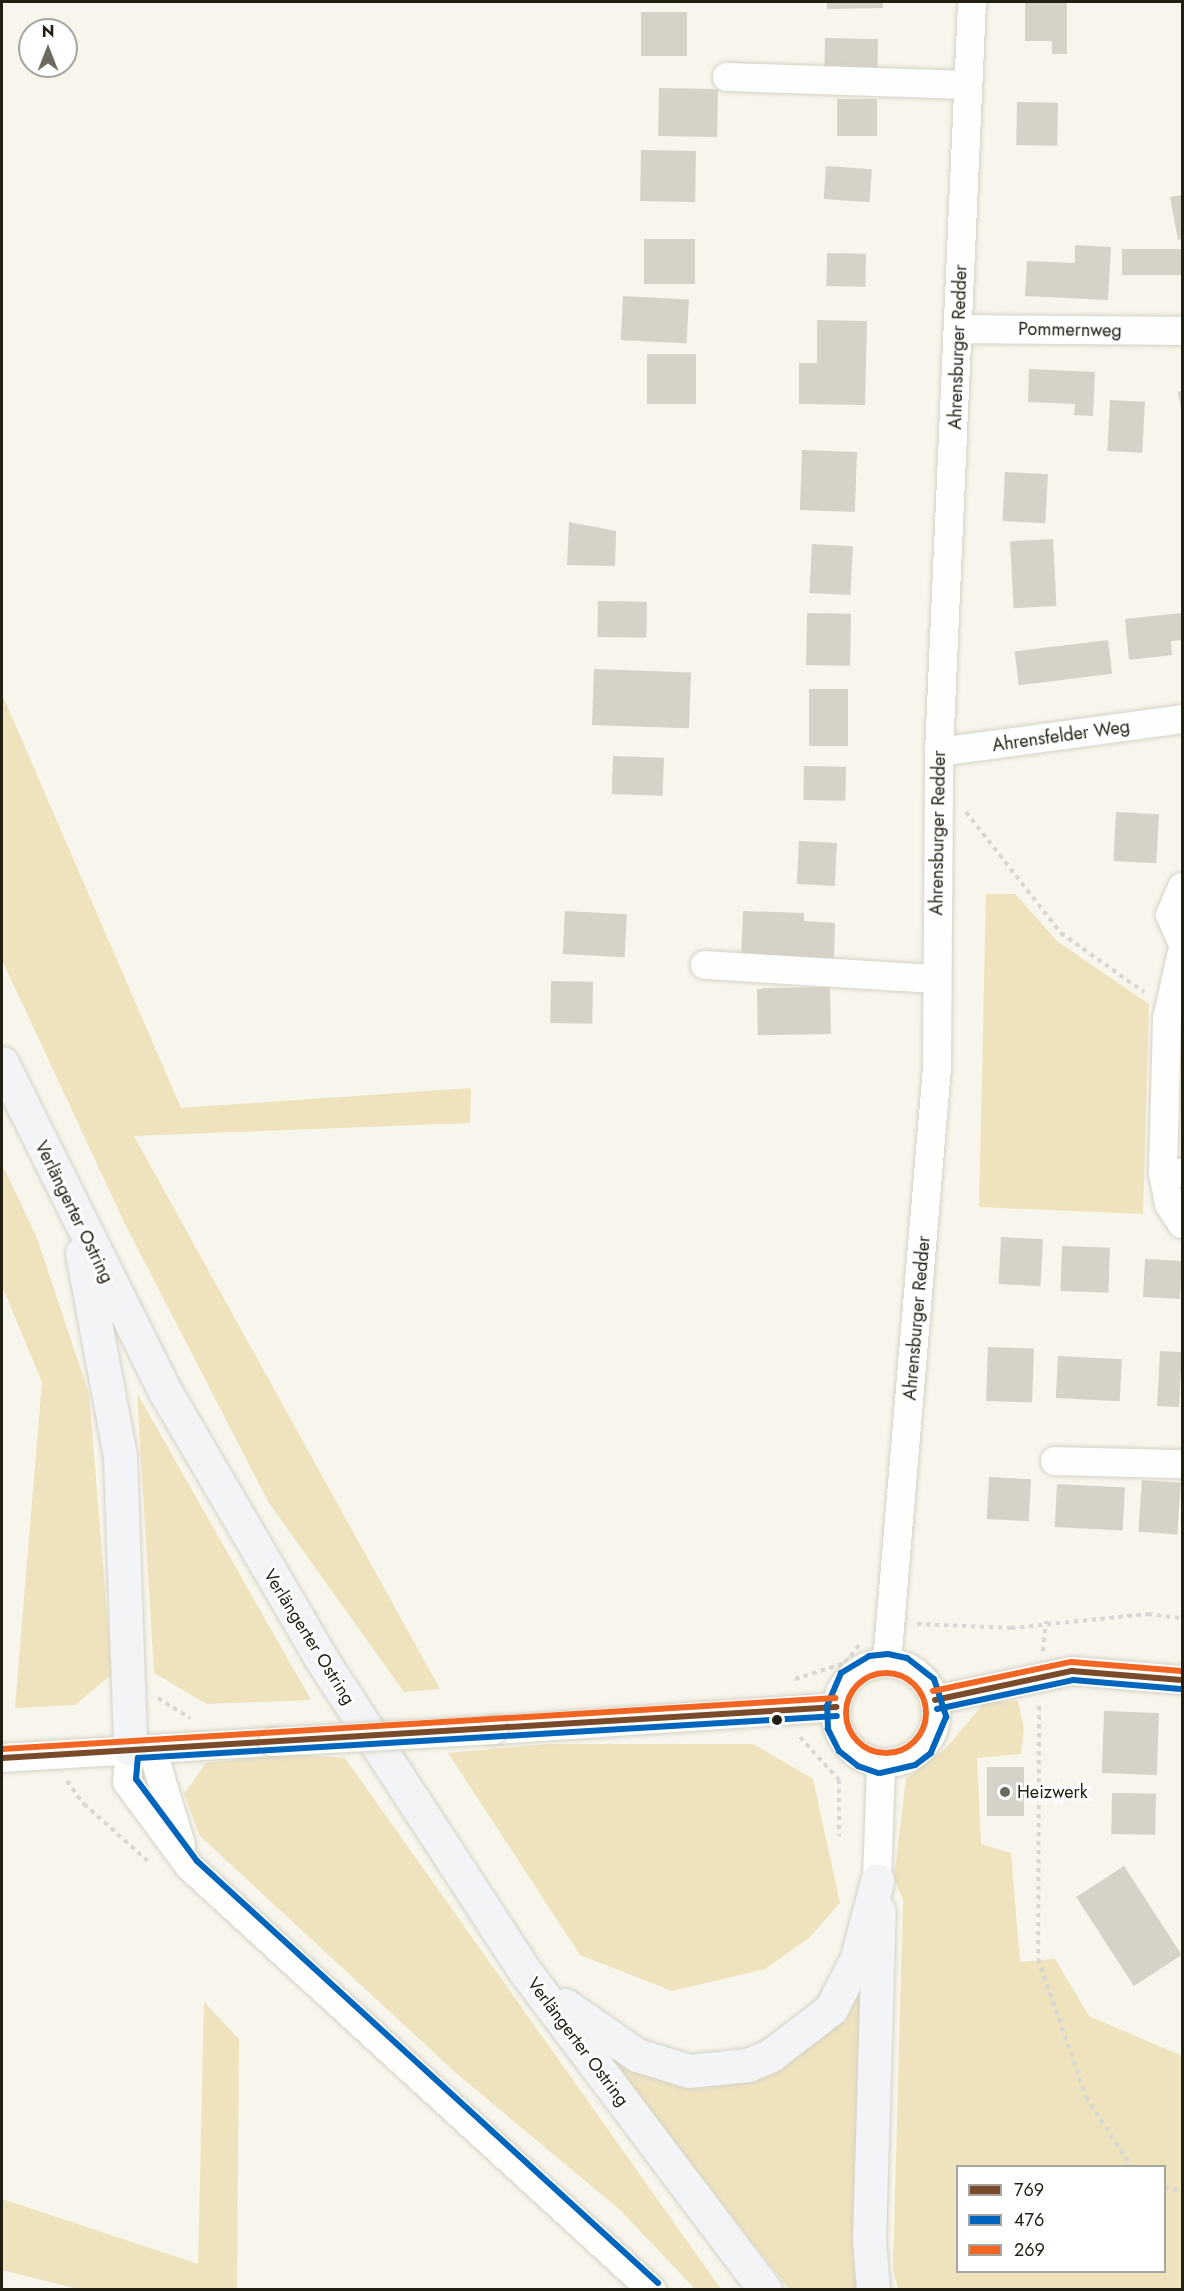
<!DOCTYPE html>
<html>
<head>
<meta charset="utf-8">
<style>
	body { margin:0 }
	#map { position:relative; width:1184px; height:2291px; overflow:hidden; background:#f8f6ec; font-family:Jost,sans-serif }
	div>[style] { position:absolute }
	.green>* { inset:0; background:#eee3bd }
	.building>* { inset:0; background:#d5d2c8; transform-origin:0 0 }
	.path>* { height:4px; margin-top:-2px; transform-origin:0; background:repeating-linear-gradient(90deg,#d8d7d3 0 4.5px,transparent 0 9px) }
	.roads { filter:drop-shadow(0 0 2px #d5d2c7) drop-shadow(0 0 2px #d5d2c7) }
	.minor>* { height:28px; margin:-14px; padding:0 14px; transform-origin:14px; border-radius:14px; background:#fefefc }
	.minor>.ring { margin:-14px; padding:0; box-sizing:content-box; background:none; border:28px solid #fefefc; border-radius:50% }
	.major>* { height:33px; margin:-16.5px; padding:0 16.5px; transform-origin:16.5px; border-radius:16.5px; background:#f3f4f6 }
	.bridges { filter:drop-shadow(0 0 2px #d5d2c7) drop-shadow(0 0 2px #d5d2c7) }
	.minor-bridge>* { height:28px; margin:-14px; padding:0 14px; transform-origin:14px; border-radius:14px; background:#fefefc }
	.bus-1>* { height:6px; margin:-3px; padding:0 3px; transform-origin:3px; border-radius:3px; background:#7a4b2a }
	.bus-2>* { height:6px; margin:-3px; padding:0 3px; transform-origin:3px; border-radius:3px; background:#0065bd }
	.bus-3>* { height:6px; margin:-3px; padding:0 3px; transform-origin:3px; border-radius:3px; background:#f26522 }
	.bus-3>.ring { margin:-3px; padding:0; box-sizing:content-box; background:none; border:6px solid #f26522; border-radius:50% }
	.dots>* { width:16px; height:16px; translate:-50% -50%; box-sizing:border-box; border:3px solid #fff; border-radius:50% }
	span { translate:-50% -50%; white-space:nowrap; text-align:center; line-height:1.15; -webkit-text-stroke:5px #fff; paint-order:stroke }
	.street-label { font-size:18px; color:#211e12 }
	.poi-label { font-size:18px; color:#211e12 }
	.left { translate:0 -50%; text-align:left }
	.frame { position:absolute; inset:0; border:3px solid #211e12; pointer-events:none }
	.legend { position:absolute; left:956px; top:2165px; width:210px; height:108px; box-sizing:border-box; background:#fff; border:2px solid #a6a5a0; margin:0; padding:8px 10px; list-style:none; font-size:18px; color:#211e12 }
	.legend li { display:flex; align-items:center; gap:12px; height:30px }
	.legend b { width:30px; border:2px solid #a6a5a0 }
	.north { position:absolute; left:18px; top:18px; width:60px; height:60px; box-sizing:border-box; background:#fff; border:2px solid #a6a5a0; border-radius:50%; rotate:0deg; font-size:16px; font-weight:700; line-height:24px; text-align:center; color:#211e12 }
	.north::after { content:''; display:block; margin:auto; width:21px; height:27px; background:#6c6a5e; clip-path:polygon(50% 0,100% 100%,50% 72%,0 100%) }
</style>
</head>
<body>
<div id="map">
	<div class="green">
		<div style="clip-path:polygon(2px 694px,181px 1108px,471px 1088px,470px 1123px,134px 1136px,440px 1689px,404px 1692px,269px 1503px,125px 1224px,2px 960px)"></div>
		<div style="clip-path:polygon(986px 894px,1015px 894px,1058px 942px,1149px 1004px,1143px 1214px,979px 1207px)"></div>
		<div style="clip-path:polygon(2px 1164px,37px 1238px,89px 1394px,112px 1674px,75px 1705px,15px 1708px,42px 1382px,2px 1286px)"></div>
		<div style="clip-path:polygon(137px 1393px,311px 1700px,207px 1704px,154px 1673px)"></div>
		<div style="clip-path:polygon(evenodd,1018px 1701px,1024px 1729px,1021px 1754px,977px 1758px,981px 1844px,1011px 1853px,1020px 1962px,1055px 1959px,1089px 2016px,1182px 2056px,1182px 2289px,898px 2289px,893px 2269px,903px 1900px,894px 1878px,906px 1779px,947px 1747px,985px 1702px,1018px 1701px,958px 2166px,1164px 2166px,1164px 2272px,958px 2272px,958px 2166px)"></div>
		<div style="clip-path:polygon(547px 1744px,753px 1744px,813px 1779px,840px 1903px,809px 1938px,765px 1969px,672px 1991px,580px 1955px,448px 1753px)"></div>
		<div style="clip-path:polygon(287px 1754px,345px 1758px,721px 2289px,695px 2289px,620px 2210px,456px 2073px,200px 1836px,184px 1794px,206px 1763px)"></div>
		<div style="clip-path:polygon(865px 1974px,857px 2289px,789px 2289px,598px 2046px,718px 2084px,773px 2073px,826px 2034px)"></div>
		<div style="clip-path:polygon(204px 2002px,239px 2039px,237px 2289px,78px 2289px,2px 2270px,2px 2199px,198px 2264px)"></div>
	</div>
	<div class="building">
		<div style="clip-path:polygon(827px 2px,883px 2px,883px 8px,827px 9px)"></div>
		<div style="clip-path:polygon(1025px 2px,1067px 2px,1067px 54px,1052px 54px,1052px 41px,1025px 41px)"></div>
		<div style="left:641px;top:12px;width:46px;height:44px"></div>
		<div style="left:825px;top:38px;width:53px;height:36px;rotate:1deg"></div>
		<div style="left:659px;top:88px;width:59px;height:48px;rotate:1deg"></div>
		<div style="left:837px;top:99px;width:40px;height:37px"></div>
		<div style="left:1017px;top:102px;width:41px;height:43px;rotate:1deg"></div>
		<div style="left:641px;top:150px;width:55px;height:51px;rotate:1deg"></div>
		<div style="left:826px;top:166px;width:46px;height:33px;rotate:4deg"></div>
		<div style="clip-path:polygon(1182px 195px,1182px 239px,1178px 240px,1170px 197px)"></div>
		<div style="left:644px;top:239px;width:51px;height:45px"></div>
		<div style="clip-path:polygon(1075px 245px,1111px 247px,1108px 300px,1025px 296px,1027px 261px,1075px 263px)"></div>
		<div style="left:1122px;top:249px;width:60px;height:26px"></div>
		<div style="left:827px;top:253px;width:39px;height:33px;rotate:1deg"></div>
		<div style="left:623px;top:296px;width:66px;height:44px;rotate:3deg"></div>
		<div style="clip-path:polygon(817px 320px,867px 321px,865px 405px,799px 404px,799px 363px,817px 363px)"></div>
		<div style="left:647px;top:354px;width:49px;height:50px"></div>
		<div style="clip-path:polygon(1029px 369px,1095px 372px,1093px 416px,1074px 415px,1075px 404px,1028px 402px)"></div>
		<div style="clip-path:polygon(1182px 391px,1182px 408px,1181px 408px,1178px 392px)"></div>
		<div style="left:1110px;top:400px;width:35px;height:51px;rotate:3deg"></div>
		<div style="left:802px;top:450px;width:55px;height:60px;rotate:2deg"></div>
		<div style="left:1005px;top:472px;width:43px;height:49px;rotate:3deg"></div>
		<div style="clip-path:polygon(569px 522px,616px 531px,615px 566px,567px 565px)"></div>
		<div style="left:1053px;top:539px;width:67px;height:43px;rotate:87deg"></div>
		<div style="left:812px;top:544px;width:41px;height:49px;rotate:3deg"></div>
		<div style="left:598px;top:601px;width:49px;height:36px;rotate:1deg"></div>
		<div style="left:807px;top:613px;width:44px;height:52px;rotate:1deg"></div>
		<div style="clip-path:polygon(1182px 613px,1182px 640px,1171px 641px,1172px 655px,1129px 660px,1125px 619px)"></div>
		<div style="left:1108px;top:640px;width:34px;height:94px;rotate:83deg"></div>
		<div style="left:594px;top:669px;width:97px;height:56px;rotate:2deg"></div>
		<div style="left:809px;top:689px;width:39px;height:57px"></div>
		<div style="left:613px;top:756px;width:51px;height:38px;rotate:2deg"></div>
		<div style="left:804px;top:766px;width:42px;height:34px;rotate:1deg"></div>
		<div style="left:1116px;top:812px;width:43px;height:49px;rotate:3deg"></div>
		<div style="left:799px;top:841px;width:38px;height:43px;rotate:3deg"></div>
		<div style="left:565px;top:911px;width:62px;height:43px;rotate:3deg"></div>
		<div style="clip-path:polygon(743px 911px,804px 913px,804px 921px,835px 923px,834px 963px,741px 959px)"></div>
		<div style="left:551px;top:981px;width:42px;height:42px;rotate:1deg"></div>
		<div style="left:830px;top:987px;width:47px;height:73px;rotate:89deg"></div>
		<div style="left:1001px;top:1237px;width:42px;height:47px;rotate:3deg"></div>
		<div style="left:1062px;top:1246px;width:48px;height:45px;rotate:2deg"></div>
		<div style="left:1145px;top:1259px;width:37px;height:38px;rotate:3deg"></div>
		<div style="left:988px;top:1347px;width:46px;height:54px;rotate:2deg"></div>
		<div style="left:1160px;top:1351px;width:22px;height:55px;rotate:3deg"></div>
		<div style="left:1058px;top:1356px;width:64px;height:42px;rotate:3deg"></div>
		<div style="left:989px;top:1477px;width:42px;height:42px;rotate:3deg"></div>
		<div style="left:1142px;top:1480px;width:39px;height:52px;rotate:4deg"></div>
		<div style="left:1057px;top:1484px;width:68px;height:43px;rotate:3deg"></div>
		<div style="left:1104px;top:1711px;width:55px;height:62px;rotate:2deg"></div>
		<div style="left:987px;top:1767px;width:37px;height:49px"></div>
		<div style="left:1112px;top:1793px;width:44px;height:41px;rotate:1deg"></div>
		<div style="left:1124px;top:1866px;width:106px;height:57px;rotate:57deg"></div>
	</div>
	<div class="path">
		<div style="left:966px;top:812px;width:154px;rotate:51.9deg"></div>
		<div style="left:1061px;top:933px;width:102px;rotate:35.4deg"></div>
		<div style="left:917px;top:1624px;width:94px;rotate:2.4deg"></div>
		<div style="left:1011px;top:1628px;width:138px;rotate:-5.8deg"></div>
		<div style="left:1148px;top:1614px;width:34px;rotate:7deg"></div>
		<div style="left:1043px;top:1651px;width:30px;rotate:-84deg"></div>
		<div style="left:795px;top:1679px;width:52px;rotate:-17.7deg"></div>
		<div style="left:845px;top:1663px;width:23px;rotate:-52deg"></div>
		<div style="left:158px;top:1698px;width:38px;rotate:32deg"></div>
		<div style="left:1039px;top:1706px;width:253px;rotate:90.2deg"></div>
		<div style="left:1038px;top:1959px;width:146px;rotate:70.8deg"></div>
		<div style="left:1086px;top:2097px;width:82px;rotate:56.9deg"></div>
		<div style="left:800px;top:1737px;width:58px;rotate:47.8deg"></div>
		<div style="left:839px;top:1780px;width:56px;rotate:90deg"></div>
		<div style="left:67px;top:1781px;width:29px;rotate:54deg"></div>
		<div style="left:84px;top:1804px;width:90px;rotate:41.8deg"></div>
		<div style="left:1164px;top:2187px;width:18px;rotate:13deg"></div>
	</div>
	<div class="roads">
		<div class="minor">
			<div style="left:727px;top:77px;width:241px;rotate:1.9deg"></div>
			<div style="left:958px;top:329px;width:224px;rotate:0.5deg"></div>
			<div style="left:939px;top:752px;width:245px;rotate:-7.7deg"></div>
			<div style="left:1182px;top:887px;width:30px;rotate:113deg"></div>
			<div style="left:1170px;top:915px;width:30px;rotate:66deg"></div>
			<div style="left:1182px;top:952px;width:69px;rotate:102.6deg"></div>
			<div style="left:1167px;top:1019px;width:154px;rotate:91.5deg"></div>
			<div style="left:1163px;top:1173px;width:19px"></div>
			<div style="left:705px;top:965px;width:232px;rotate:3.5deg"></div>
			<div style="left:1163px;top:1173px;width:32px;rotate:79deg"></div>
			<div style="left:1169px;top:1204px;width:24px;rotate:57deg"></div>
			<div style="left:1055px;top:1461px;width:127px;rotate:1.4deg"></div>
			<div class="ring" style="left:836px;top:1663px;width:72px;height:72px"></div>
			<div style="left:887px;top:1663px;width:598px;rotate:-85.2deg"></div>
			<div style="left:937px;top:1067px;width:315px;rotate:-89.6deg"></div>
			<div style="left:939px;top:752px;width:751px;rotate:-87.48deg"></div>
			<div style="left:935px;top:1700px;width:140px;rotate:-12deg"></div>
			<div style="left:1072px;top:1671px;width:110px;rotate:4.7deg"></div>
			<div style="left:494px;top:1730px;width:343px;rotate:-3.8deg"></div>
			<div style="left:130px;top:1749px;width:33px;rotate:95deg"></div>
			<div style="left:127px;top:1782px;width:106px;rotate:53.5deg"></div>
			<div style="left:190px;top:1867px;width:626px;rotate:42.48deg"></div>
			<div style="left:152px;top:1749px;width:100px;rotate:73.2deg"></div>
			<div style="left:2px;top:1758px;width:271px;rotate:-3.4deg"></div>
			<div style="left:877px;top:1881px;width:117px;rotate:-88deg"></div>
		</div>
		<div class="major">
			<div style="left:2px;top:1063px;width:369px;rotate:63.6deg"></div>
			<div style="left:166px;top:1393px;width:306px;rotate:59.7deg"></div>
			<div style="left:320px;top:1657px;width:374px;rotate:56.9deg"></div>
			<div style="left:524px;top:1970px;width:401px;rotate:53deg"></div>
			<div style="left:82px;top:1253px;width:207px;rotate:79.4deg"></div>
			<div style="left:120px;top:1456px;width:293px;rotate:88deg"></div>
			<div style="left:565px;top:2005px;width:88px;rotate:34.8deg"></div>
			<div style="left:637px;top:2055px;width:54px;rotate:17.1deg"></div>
			<div style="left:689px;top:2071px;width:59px;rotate:-5.8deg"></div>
			<div style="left:748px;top:2065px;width:25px;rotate:-23deg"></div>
			<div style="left:771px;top:2055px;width:76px;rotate:-37.5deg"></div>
			<div style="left:831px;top:2009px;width:57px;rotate:-63deg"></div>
			<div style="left:857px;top:1958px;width:80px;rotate:-75.4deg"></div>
			<div style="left:873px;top:2290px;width:51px;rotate:-94.5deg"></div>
			<div style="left:869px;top:2239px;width:328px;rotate:-88.3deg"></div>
		</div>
	</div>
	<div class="bridges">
		<div class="minor-bridge">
			<div style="left:273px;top:1742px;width:221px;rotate:-3.1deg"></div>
		</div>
	</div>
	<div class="bus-1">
		<div style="left:935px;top:1700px;width:140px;rotate:-12deg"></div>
		<div style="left:1072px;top:1671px;width:110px;rotate:4.7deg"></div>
		<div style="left:2px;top:1758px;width:836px;rotate:-3.5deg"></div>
	</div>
	<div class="bus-2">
		<div style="left:937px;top:1709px;width:139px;rotate:-12deg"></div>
		<div style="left:1073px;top:1680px;width:108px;rotate:4.8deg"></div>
		<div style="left:878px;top:1773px;width:21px;rotate:-161deg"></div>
		<div style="left:858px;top:1766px;width:24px;rotate:-142deg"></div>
		<div style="left:839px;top:1751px;width:25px;rotate:-117deg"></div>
		<div style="left:828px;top:1729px;width:23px;rotate:-92deg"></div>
		<div style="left:827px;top:1706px;width:36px;rotate:-67deg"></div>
		<div style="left:841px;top:1673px;width:33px;rotate:-31deg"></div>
		<div style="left:869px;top:1656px;width:19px;rotate:-6deg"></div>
		<div style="left:888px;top:1654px;width:19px;rotate:12deg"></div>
		<div style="left:907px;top:1658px;width:34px;rotate:38deg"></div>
		<div style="left:934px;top:1679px;width:40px;rotate:72deg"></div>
		<div style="left:946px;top:1717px;width:39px;rotate:113deg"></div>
		<div style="left:931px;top:1753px;width:20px;rotate:143deg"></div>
		<div style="left:915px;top:1765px;width:35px;rotate:167deg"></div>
		<div style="left:658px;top:2283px;width:625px;rotate:-137.53deg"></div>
		<div style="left:197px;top:1861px;width:102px;rotate:-126.6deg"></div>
		<div style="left:136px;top:1779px;width:21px;rotate:-85deg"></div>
		<div style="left:138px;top:1758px;width:700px;rotate:-3.44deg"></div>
	</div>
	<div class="bus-3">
		<div class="ring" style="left:846px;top:1673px;width:74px;height:74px"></div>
		<div style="left:933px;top:1691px;width:141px;rotate:-11.9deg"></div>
		<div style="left:1071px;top:1662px;width:111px;rotate:4.6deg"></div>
		<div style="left:2px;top:1749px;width:835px;rotate:-3.5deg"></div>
	</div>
	<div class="dots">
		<div style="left:777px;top:1720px;background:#211e12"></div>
		<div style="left:1005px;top:1792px;background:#6c6a5e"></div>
	</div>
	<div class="street-label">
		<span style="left:1070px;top:330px;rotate:1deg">Pommernweg</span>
		<span style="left:958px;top:347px;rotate:-88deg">Ahrensburger Redder</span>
		<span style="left:1061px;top:736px;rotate:-8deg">Ahrensfelder Weg</span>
		<span style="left:938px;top:833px;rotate:-89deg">Ahrensburger Redder</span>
		<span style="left:74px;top:1212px;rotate:64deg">Verlängerter Ostring</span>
		<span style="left:917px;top:1318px;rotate:-85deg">Ahrensburger Redder</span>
		<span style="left:309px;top:1637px;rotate:58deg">Verlängerter Ostring</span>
		<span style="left:578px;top:2042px;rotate:53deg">Verlängerter Ostring</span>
	</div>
	<div class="poi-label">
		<span class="left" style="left:1017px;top:1792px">Heizwerk</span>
	</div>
	<div class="frame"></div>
	<ul class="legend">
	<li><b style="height:8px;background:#7a4b2a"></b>769</li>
	<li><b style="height:8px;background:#0065bd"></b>476</li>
	<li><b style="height:8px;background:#f26522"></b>269</li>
	</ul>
	<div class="north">N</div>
</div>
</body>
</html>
